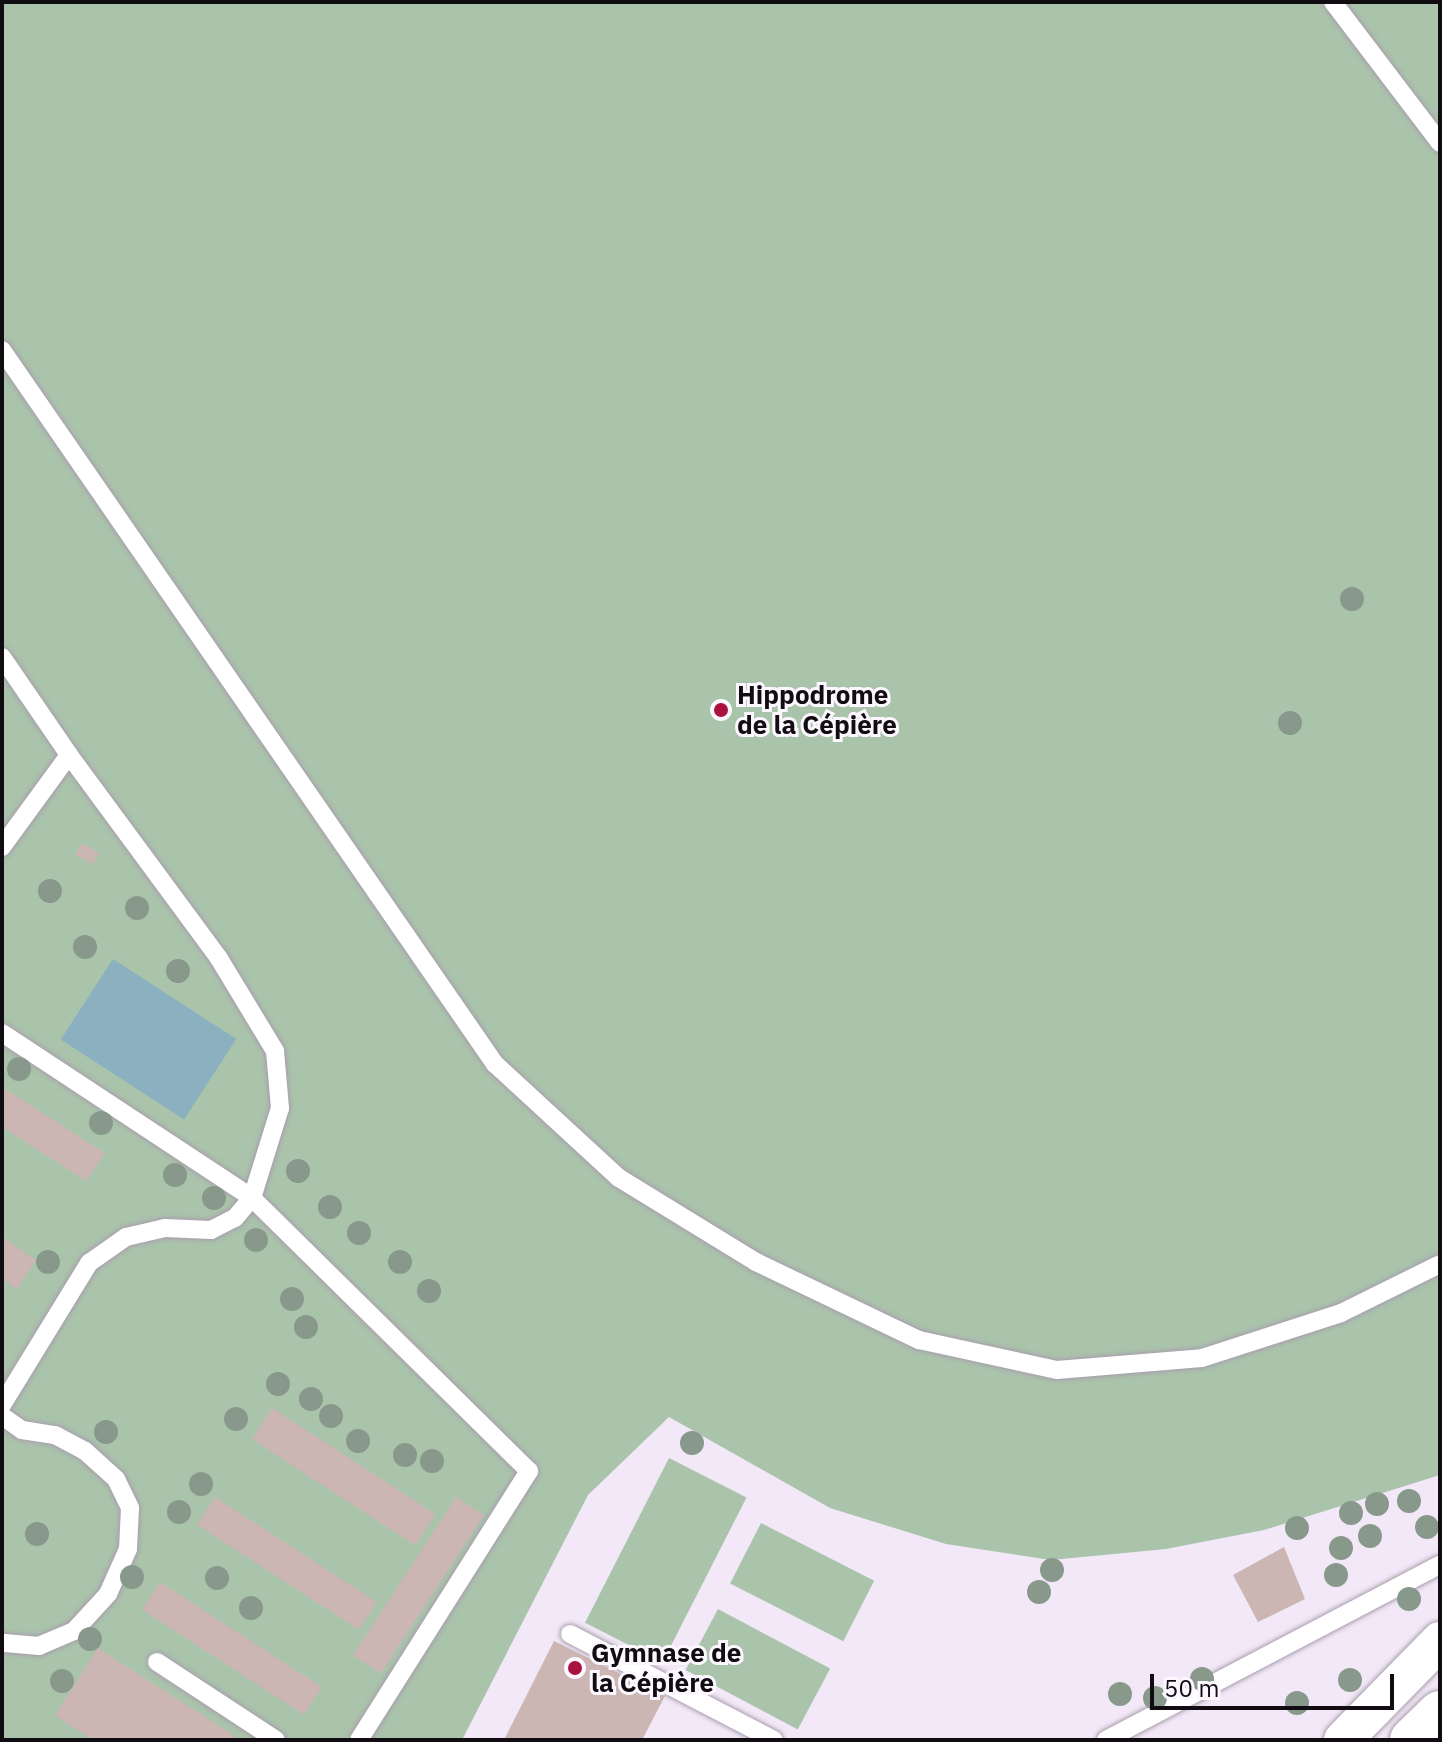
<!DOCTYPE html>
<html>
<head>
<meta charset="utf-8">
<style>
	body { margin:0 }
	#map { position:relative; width:1442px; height:1742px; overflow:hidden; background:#f2e8f7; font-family:"IBM Plex Sans",sans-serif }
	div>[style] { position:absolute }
	.green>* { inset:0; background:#aac3ab; transform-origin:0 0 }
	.water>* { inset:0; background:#8bb1c0; transform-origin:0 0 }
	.building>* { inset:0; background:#cbb6b3; transform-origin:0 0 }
	.roads { filter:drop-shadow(0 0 2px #a89ead) drop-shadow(0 0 2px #a89ead) }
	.lane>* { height:18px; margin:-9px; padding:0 9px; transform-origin:9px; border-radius:9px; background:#fff }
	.street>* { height:38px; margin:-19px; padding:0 19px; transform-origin:19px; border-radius:19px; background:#fff }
	.highway>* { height:44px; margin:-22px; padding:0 22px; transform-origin:22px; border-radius:22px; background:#fff }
	.trees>* { width:24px; height:24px; margin:-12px; border-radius:50%; background:#88998c }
	.dots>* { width:22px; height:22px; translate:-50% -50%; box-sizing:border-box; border:4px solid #fcf7fe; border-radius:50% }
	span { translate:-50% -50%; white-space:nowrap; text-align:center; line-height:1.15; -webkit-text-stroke:6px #fcf7fe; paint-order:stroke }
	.poi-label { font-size:26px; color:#100c11; font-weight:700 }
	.left { translate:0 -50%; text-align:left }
	.frame { position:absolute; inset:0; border:4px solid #100c11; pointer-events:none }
	.scale { position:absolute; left:1150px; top:1674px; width:244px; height:36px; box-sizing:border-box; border:4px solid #100c11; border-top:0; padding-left:10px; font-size:24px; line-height:28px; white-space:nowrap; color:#100c11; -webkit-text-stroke:6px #fcf7fe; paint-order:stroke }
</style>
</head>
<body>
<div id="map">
	<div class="green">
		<div style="clip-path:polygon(2px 2px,1440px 2px,1440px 1475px,1264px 1530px,1166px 1549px,1051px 1560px,946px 1544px,830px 1508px,669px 1417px,588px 1495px,462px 1740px,2px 1740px)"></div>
		<div style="left:669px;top:1458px;width:87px;height:185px;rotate:27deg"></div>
		<div style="left:761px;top:1523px;width:127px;height:68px;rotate:27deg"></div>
		<div style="left:718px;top:1609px;width:127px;height:69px;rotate:28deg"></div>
	</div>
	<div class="water">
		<div style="left:113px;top:959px;width:147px;height:96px;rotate:33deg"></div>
	</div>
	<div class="building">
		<div style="left:82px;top:843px;width:20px;height:13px;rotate:30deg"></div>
		<div style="clip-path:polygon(2px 1087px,105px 1153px,86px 1181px,2px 1127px)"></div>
		<div style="clip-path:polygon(2px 1237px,36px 1260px,17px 1289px,2px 1279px)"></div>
		<div style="left:272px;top:1408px;width:195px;height:37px;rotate:33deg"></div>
		<div style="left:215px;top:1497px;width:193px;height:33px;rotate:33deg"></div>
		<div style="left:456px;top:1497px;width:33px;height:189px;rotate:33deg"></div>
		<div style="clip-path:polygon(1284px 1547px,1305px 1599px,1258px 1622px,1233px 1575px)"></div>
		<div style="left:160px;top:1582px;width:193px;height:33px;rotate:33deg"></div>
		<div style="clip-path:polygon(554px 1641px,665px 1696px,642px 1740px,504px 1740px)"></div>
		<div style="clip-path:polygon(98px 1648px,155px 1685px,241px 1740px,93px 1740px,55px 1715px)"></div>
	</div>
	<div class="roads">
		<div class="lane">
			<div style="left:1333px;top:2px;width:177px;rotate:52.8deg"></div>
			<div style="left:2px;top:350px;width:868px;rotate:55.38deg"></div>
			<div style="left:495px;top:1064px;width:168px;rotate:42.6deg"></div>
			<div style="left:619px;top:1178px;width:161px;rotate:31.5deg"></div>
			<div style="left:756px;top:1262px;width:181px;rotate:25.6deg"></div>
			<div style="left:919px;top:1340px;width:141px;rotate:12.3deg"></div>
			<div style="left:1057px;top:1370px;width:145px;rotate:-4.7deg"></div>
			<div style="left:1202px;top:1358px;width:146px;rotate:-17.9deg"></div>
			<div style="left:1341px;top:1313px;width:110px;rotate:-26.3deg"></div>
			<div style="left:2px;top:657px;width:119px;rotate:55.6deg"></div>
			<div style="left:69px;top:755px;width:114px;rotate:126.1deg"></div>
			<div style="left:2px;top:1033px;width:300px;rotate:33.4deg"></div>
			<div style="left:252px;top:1198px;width:389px;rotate:44.6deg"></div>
			<div style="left:529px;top:1471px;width:318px;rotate:122.3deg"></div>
			<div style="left:2px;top:1405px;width:167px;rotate:-58.5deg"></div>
			<div style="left:89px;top:1263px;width:45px;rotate:-35.1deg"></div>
			<div style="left:126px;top:1237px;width:40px;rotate:-13deg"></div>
			<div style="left:165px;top:1228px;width:46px;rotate:2.5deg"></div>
			<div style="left:211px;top:1230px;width:27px;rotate:-27deg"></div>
			<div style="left:235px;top:1218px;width:26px;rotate:-50deg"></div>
			<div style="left:252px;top:1198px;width:94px;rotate:-72.7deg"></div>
			<div style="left:280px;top:1108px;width:57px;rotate:-95deg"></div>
			<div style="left:275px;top:1051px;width:110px;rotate:-121.2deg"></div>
			<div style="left:218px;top:957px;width:251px;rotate:-126.4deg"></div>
			<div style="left:2px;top:1416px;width:24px;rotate:35deg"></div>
			<div style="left:22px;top:1430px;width:33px;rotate:9deg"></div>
			<div style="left:55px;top:1435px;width:34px;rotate:28deg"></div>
			<div style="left:85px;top:1451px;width:42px;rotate:42.1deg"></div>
			<div style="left:116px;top:1479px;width:32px;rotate:64deg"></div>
			<div style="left:130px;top:1508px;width:41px;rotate:92.8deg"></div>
			<div style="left:128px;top:1549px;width:49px;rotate:114deg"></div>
			<div style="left:108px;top:1594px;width:50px;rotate:132.6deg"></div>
			<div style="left:74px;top:1631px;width:38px;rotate:157deg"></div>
			<div style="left:39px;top:1646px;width:37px;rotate:-175deg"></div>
			<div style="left:570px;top:1634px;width:230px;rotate:27.5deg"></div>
			<div style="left:157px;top:1662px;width:142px;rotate:33.2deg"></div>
			<div style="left:1106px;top:1740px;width:377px;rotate:-27.7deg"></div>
		</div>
		<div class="street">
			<div style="left:1343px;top:1740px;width:139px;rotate:-45.6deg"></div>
		</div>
		<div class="highway">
			<div style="left:1412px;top:1740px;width:39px;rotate:-44deg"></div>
		</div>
	</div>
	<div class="trees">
		<div style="left:1352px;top:599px"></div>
		<div style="left:1290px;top:723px"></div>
		<div style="left:50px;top:891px"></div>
		<div style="left:137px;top:908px"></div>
		<div style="left:85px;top:947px"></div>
		<div style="left:178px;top:971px"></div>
		<div style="left:19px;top:1069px"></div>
		<div style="left:101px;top:1123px"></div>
		<div style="left:298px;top:1171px"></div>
		<div style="left:175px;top:1175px"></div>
		<div style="left:214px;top:1198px"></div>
		<div style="left:330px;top:1207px"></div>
		<div style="left:359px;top:1233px"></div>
		<div style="left:256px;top:1240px"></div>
		<div style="left:48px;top:1262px"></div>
		<div style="left:400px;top:1262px"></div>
		<div style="left:429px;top:1291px"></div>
		<div style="left:292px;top:1299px"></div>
		<div style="left:306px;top:1327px"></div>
		<div style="left:278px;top:1384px"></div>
		<div style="left:311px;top:1399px"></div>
		<div style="left:331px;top:1416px"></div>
		<div style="left:236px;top:1419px"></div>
		<div style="left:106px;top:1432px"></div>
		<div style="left:358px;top:1441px"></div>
		<div style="left:692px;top:1443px"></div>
		<div style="left:405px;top:1455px"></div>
		<div style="left:432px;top:1461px"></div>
		<div style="left:201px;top:1484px"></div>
		<div style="left:1409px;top:1501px"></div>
		<div style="left:1377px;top:1504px"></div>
		<div style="left:179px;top:1512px"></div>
		<div style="left:1351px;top:1513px"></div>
		<div style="left:1427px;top:1527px"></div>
		<div style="left:1297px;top:1528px"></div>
		<div style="left:37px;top:1534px"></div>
		<div style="left:1370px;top:1536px"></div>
		<div style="left:1341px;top:1548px"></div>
		<div style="left:1052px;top:1570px"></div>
		<div style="left:1336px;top:1575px"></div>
		<div style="left:132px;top:1577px"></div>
		<div style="left:217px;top:1578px"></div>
		<div style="left:1039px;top:1592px"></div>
		<div style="left:1409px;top:1599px"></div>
		<div style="left:251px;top:1608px"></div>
		<div style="left:90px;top:1639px"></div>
		<div style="left:1202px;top:1679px"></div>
		<div style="left:1350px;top:1680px"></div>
		<div style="left:62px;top:1681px"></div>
		<div style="left:1120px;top:1694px"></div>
		<div style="left:1155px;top:1698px"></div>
		<div style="left:1297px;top:1703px"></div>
	</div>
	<div class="dots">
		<div style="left:721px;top:710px;background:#a9123f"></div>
		<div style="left:575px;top:1668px;background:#a9123f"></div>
	</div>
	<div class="poi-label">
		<span class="left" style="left:737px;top:710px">Hippodrome<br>de la Cépière</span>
		<span class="left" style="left:591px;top:1668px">Gymnase de<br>la Cépière</span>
	</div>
	<div class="frame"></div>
	<div class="scale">50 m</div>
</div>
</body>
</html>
